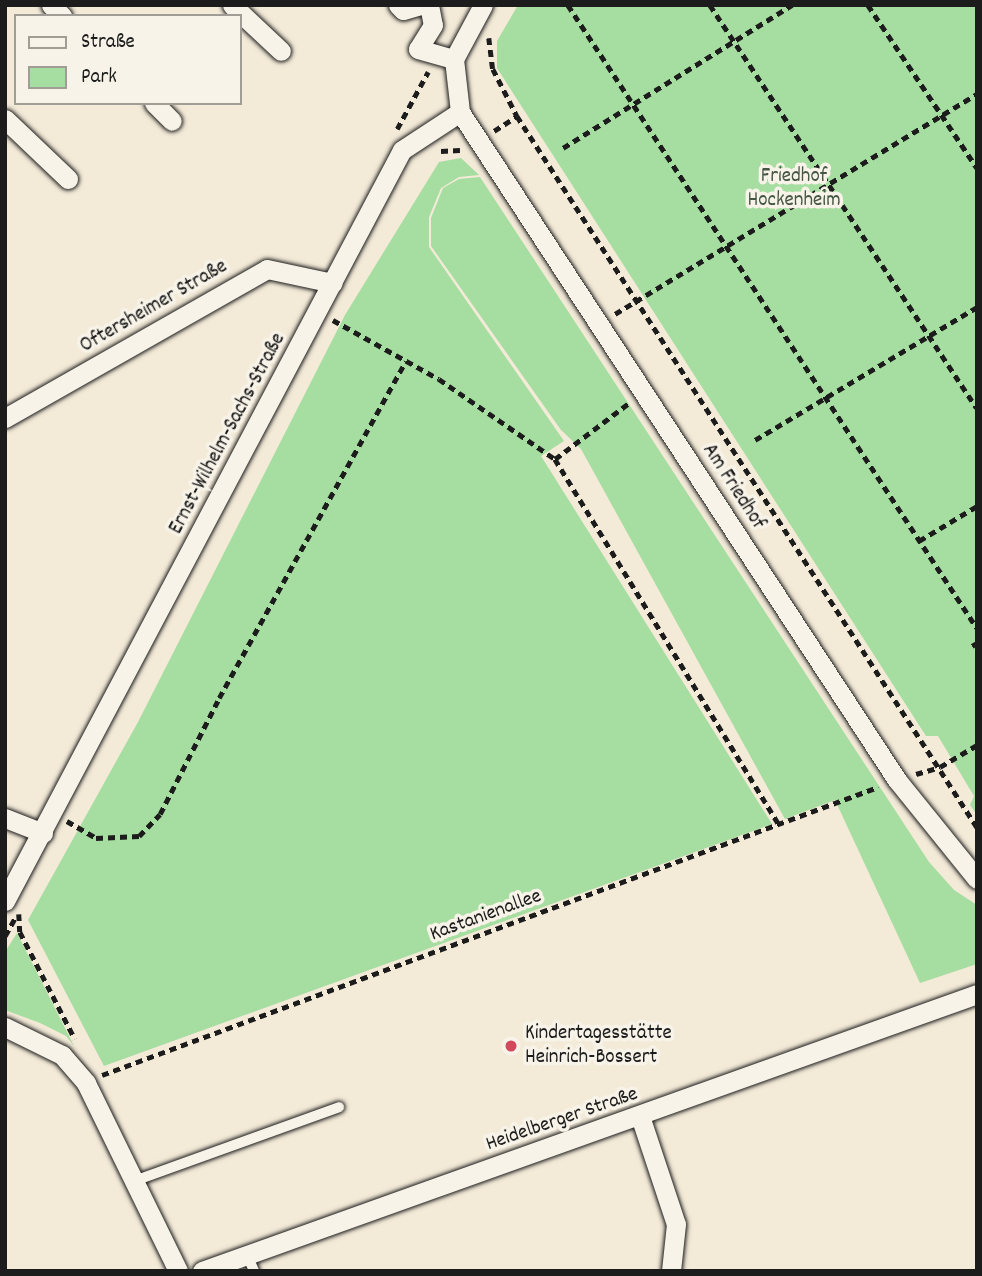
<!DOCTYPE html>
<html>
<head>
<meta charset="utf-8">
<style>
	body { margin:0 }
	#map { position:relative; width:982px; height:1276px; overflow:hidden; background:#f3ead8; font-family:Dekko,sans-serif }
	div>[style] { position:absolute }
	.green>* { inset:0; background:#a6dda0 }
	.path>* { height:4.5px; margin-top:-2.25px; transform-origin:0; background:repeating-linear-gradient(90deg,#1c1c1c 0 7px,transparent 0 12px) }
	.roads { filter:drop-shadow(0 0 2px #1c1c1c) drop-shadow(0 0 2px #1c1c1c) }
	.service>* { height:10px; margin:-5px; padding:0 5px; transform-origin:5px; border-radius:5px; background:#f7f3e8 }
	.minor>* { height:19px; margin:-9.5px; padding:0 9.5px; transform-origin:9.5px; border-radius:9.5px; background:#f7f3e8 }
	.dots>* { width:19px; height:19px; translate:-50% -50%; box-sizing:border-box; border:4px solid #f7f3e8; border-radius:50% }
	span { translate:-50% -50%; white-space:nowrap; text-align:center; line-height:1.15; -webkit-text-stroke:7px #f7f3e8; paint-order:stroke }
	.park-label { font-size:21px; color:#455644 }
	.street-label { font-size:21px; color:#1c1c1c }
	.poi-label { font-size:21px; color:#1c1c1c }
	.left { translate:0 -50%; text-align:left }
	.frame { position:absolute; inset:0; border:7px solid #1c1c1c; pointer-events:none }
	.legend { position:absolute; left:14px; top:14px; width:228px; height:91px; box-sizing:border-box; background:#f7f3e8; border:2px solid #9f9d96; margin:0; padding:9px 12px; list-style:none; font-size:21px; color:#1c1c1c }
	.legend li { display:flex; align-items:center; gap:14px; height:35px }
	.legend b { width:35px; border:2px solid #9f9d96 }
</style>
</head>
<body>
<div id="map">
	<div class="green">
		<div style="clip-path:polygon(518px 5px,977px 5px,977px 815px,970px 805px,974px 796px,938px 736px,926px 736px,497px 68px,497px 41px)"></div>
		<div style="clip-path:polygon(461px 158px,479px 175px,459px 177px,441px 188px,429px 217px,429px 247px,564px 441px,541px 456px,772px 824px,104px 1066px,28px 920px,138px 722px,345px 315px,439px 162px)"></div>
		<div style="clip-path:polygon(480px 177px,929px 862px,954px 890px,977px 905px,977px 964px,920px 983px,835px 800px,785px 819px,581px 449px,561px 430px,431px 246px,431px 218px,443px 188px,459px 179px)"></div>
		<div style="clip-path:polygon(17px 933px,74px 1046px,66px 1036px,40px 1023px,5px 1010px,5px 952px)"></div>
	</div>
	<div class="path">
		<div style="left:568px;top:5px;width:745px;rotate:56.72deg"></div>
		<div style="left:710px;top:5px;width:483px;rotate:56.5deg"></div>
		<div style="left:868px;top:5px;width:196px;rotate:56.2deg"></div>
		<div style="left:489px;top:38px;width:31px;rotate:83deg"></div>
		<div style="left:493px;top:69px;width:53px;rotate:62.9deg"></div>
		<div style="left:517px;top:116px;width:847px;rotate:57.1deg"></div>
		<div style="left:397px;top:129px;width:65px;rotate:-61.5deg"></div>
		<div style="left:494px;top:131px;width:27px;rotate:-33deg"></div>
		<div style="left:563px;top:148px;width:270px;rotate:-32deg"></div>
		<div style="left:441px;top:151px;width:19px;rotate:-3deg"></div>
		<div style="left:615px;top:314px;width:424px;rotate:-31.3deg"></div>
		<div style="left:333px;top:320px;width:121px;rotate:29.1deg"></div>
		<div style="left:439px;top:379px;width:141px;rotate:34.6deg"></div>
		<div style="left:555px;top:459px;width:93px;rotate:-37.1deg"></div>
		<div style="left:755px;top:440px;width:259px;rotate:-30.9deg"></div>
		<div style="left:555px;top:459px;width:429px;rotate:58.5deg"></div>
		<div style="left:919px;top:541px;width:68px;rotate:-31.1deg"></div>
		<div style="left:972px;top:646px;width:6px;rotate:-31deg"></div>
		<div style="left:916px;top:774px;width:25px;rotate:-16deg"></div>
		<div style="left:940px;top:767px;width:43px;rotate:-30.7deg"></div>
		<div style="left:67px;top:821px;width:34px;rotate:30deg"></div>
		<div style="left:96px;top:838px;width:43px;rotate:-2.7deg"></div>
		<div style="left:139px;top:836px;width:30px;rotate:-46deg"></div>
		<div style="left:160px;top:814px;width:130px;rotate:-63deg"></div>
		<div style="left:219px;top:698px;width:385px;rotate:-61deg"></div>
		<div style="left:19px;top:914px;width:18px;rotate:87deg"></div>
		<div style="left:20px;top:932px;width:120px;rotate:62.8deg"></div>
		<div style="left:5px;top:936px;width:21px;rotate:-61deg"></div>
		<div style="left:102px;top:1075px;width:828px;rotate:-20.36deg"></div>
	</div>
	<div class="roads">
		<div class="service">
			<div style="left:134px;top:1181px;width:218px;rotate:-19.8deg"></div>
			<div style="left:247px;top:1255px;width:17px;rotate:66deg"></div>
		</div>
		<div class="minor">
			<div style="left:51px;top:5px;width:16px;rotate:45deg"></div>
			<div style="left:232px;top:5px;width:67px;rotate:43.2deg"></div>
			<div style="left:398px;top:5px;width:7px;rotate:45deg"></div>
			<div style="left:403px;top:10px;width:18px;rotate:-16deg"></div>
			<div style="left:429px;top:5px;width:20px;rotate:79deg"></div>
			<div style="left:433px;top:25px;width:28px;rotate:122deg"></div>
			<div style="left:418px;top:49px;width:37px;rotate:16deg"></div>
			<div style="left:483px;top:5px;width:61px;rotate:118.2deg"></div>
			<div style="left:454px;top:59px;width:53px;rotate:83.5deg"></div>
			<div style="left:460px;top:112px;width:798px;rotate:56.81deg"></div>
			<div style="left:897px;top:780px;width:127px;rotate:51.1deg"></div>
			<div style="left:154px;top:103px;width:25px;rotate:45deg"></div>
			<div style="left:5px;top:119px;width:87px;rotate:43.6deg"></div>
			<div style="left:5px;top:418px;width:301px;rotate:-29.6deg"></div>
			<div style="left:267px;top:269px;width:67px;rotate:12deg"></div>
			<div style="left:5px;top:818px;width:41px;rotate:21.5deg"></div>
			<div style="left:5px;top:901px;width:849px;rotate:-62.14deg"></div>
			<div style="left:402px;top:150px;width:69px;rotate:-33.2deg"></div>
			<div style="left:5px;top:1027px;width:64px;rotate:26.2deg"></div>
			<div style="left:62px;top:1055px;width:37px;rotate:49deg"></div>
			<div style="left:86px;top:1083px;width:209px;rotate:63.9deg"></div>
			<div style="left:640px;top:1116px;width:114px;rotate:71.6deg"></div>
			<div style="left:676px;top:1224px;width:47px;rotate:96.1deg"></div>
			<div style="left:202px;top:1271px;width:823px;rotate:-19.67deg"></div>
		</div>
	</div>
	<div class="dots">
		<div style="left:511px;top:1046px;background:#d1495b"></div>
	</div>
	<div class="park-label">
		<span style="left:794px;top:189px">Friedhof<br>Hockenheim</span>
	</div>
	<div class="street-label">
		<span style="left:154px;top:307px;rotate:-30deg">Oftersheimer Straße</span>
		<span style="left:228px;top:434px;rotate:-62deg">Ernst-Wilhelm-Sachs-Straße</span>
		<span style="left:733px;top:487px;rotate:57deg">Am Friedhof</span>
		<span style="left:486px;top:916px;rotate:-20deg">Kastanienallee</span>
		<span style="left:562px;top:1120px;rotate:-19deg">Heidelberger Straße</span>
	</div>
	<div class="poi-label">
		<span class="left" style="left:525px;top:1046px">Kindertagesstätte<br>Heinrich-Bossert</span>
	</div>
	<div class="frame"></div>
	<ul class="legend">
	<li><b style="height:9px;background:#f7f3e8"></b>Straße</li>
	<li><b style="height:19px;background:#a6dda0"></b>Park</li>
	</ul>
</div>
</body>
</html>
